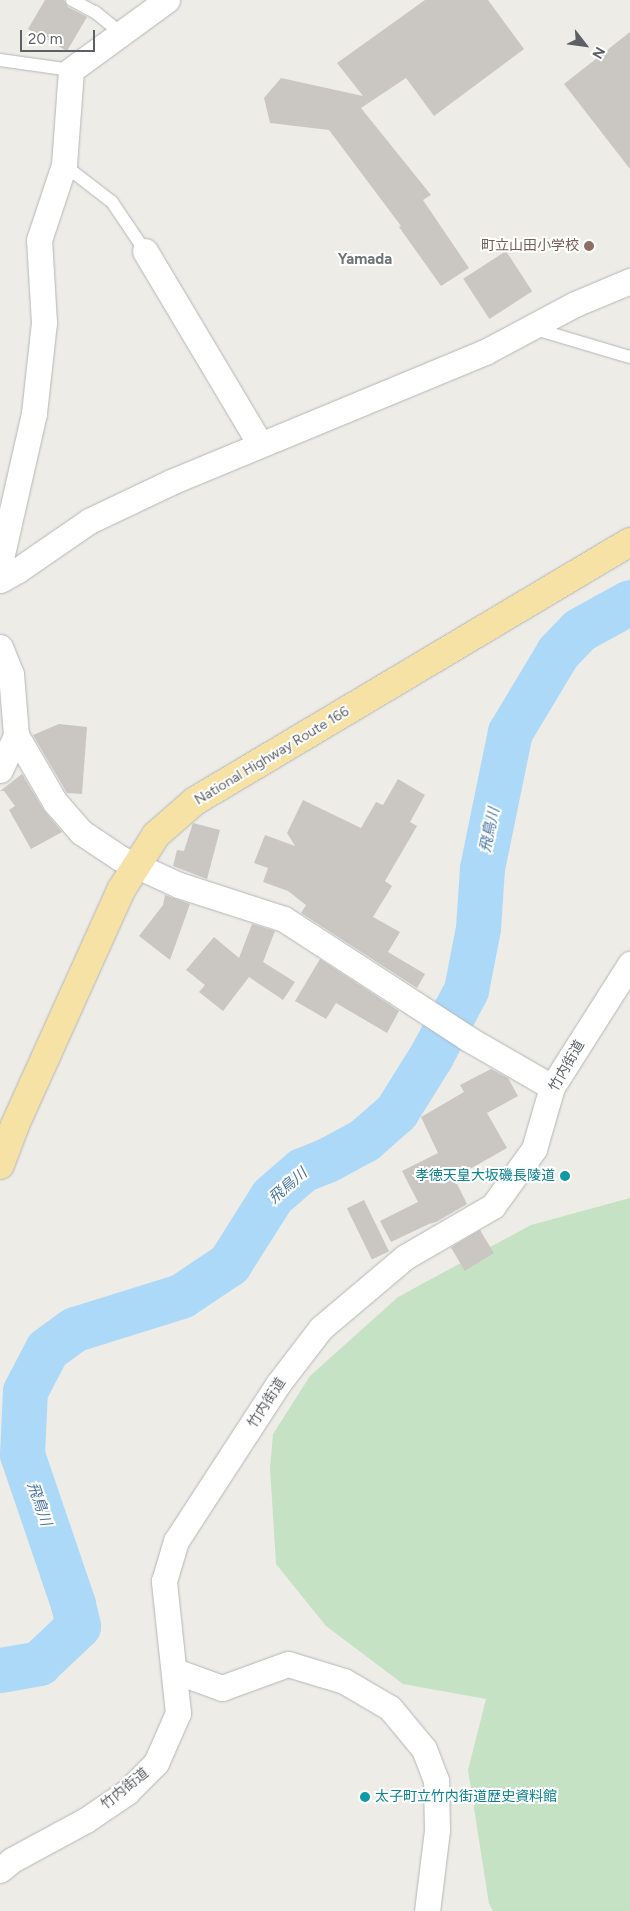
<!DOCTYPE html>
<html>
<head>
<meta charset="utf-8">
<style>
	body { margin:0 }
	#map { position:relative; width:630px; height:1911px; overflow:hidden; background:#eeece6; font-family:Figtree,"Noto Sans JP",sans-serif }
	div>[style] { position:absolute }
	.green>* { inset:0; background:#c5e3c4 }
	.river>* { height:45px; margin:-22.5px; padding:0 22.5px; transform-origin:22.5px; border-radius:22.5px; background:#acd9f8 }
	.building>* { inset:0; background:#cac7c2; transform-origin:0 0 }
	.roads { filter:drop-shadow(0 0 1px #b3b6b9) drop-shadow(0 0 1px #b3b6b9) }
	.service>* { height:12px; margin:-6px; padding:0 6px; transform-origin:6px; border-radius:6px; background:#fff }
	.minor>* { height:25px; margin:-12.5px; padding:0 12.5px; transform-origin:12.5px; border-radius:12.5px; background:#fff }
	.trunk>* { height:28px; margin:-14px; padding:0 14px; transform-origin:14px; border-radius:14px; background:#f6e2a4 }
	.dots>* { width:14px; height:14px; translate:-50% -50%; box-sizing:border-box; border:2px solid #fff; border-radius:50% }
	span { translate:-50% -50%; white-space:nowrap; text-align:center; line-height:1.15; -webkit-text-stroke:4px #fff; paint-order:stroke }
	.education-label { font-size:14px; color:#785e54 }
	.right { translate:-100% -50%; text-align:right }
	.street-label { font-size:14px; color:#5d6165 }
	.culture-label { font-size:14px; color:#0d838f }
	.left { translate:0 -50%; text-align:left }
	.neighbourhood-label { font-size:15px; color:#6e7376; font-weight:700 }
	.water-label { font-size:15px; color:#4775a0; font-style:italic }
	.north { position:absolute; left:560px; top:20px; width:50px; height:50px; -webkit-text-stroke:4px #fff; paint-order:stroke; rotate:120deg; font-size:14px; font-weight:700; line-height:20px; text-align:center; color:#5d6165 }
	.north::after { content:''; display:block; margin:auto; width:18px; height:22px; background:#5d6165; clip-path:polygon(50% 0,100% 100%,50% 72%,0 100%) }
	.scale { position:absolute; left:20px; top:30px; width:75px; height:22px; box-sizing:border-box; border:2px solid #5d6165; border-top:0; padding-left:6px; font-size:15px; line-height:18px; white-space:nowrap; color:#5d6165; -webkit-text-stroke:4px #fff; paint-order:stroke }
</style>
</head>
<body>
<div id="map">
	<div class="green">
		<div style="clip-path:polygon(630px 1198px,630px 1911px,493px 1911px,489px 1904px,468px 1770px,486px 1699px,403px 1684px,326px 1626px,276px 1564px,270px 1468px,273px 1434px,310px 1376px,398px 1297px,531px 1225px)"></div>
	</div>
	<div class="river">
		<div style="left:0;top:1670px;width:40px;rotate:-10deg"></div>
		<div style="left:39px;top:1663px;width:54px;rotate:-43.5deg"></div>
		<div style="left:78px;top:1626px;width:23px;rotate:-103deg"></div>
		<div style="left:73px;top:1604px;width:158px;rotate:-108.8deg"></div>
		<div style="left:22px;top:1454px;width:63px;rotate:-87.3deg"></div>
		<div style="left:25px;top:1391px;width:47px;rotate:-62.4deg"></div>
		<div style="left:47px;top:1349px;width:34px;rotate:-36deg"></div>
		<div style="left:75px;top:1329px;width:111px;rotate:-17.3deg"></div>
		<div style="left:181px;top:1296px;width:58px;rotate:-33.7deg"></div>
		<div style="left:229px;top:1264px;width:80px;rotate:-57.7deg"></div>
		<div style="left:272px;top:1196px;width:40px;rotate:-41deg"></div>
		<div style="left:302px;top:1170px;width:27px;rotate:-22deg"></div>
		<div style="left:327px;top:1160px;width:42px;rotate:-28.4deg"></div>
		<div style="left:364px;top:1140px;width:43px;rotate:-41.2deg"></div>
		<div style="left:396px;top:1112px;width:66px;rotate:-58deg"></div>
		<div style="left:431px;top:1056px;width:75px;rotate:-62.1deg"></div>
		<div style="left:466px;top:990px;width:63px;rotate:-79deg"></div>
		<div style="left:478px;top:928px;width:60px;rotate:-86.2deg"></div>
		<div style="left:482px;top:868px;width:139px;rotate:-78.4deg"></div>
		<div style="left:510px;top:732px;width:93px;rotate:-59deg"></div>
		<div style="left:558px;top:652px;width:30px;rotate:-46deg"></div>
		<div style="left:579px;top:630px;width:58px;rotate:-28.8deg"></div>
	</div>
	<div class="building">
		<div style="clip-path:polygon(45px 0,64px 0,68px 7px,87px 17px,67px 51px,28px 29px)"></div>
		<div style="clip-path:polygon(425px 0,488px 0,524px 49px,434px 116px,406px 78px,361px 108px,431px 195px,423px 200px,469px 268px,441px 286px,399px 227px,401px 226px,329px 130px,270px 123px,264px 98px,281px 78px,363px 96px,337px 63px)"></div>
		<div style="clip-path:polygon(630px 32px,630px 169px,564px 84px)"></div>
		<div style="left:506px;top:251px;width:48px;height:51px;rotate:57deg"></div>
		<div style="clip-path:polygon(59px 724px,87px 727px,82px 794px,67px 793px,33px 735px)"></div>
		<div style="clip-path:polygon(22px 774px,43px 809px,62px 832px,31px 849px,9px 810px,15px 806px,4px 791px,0 791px)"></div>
		<div style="clip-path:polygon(398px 779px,425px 795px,410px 822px,417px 826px,385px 881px,392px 886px,373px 917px,400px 932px,388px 952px,425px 974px,417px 988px,301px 913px,306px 905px,288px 891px,263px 882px,268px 868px,254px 863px,265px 835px,295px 846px,287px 833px,303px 800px,361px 828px,376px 802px,383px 805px)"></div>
		<div style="clip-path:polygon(193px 823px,220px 830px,207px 879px,173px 866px,177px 850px,184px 851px)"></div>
		<div style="clip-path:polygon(165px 895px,190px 904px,170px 960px,139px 936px,163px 905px)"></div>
		<div style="clip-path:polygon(252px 924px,275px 931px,263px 962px,295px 982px,283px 1000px,249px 977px,223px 1011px,199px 992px,205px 985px,186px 970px,214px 937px,239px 958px)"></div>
		<div style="clip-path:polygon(320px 959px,399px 1011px,387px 1033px,336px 1003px,326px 1019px,295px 1001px)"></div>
		<div style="clip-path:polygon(491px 1069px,508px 1078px,518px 1096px,487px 1113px,507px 1148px,454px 1178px,467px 1204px,436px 1222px,429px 1224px,391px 1242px,380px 1221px,418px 1202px,402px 1171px,438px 1153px,421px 1117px,464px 1092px,460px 1085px)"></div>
		<div style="left:364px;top:1200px;width:57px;height:19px;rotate:64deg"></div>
		<div style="left:480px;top:1230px;width:27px;height:34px;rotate:59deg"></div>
	</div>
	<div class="roads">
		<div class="service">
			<div style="left:72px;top:0;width:26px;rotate:28deg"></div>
			<div style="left:95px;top:12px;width:33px;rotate:39deg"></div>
			<div style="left:0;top:60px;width:72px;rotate:8deg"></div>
			<div style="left:64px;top:165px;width:61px;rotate:37.6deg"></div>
			<div style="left:112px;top:202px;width:59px;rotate:56deg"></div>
			<div style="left:532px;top:328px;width:102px;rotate:16.5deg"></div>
		</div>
		<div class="minor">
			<div style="left:145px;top:251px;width:225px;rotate:59.2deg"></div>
			<div style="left:0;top:563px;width:154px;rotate:-77.2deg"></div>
			<div style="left:34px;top:413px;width:91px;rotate:-83.7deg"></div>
			<div style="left:44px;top:323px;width:83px;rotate:-93.4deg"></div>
			<div style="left:39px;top:240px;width:79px;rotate:-71.6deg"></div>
			<div style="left:64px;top:165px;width:95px;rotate:-85.8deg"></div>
			<div style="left:71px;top:70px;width:119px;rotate:-36.1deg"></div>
			<div style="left:0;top:580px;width:21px;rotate:-29deg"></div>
			<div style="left:18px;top:570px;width:86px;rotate:-34.6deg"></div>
			<div style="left:89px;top:521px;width:91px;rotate:-25.4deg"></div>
			<div style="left:171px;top:482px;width:340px;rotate:-22.5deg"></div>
			<div style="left:485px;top:352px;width:102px;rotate:-28.1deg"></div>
			<div style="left:575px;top:304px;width:60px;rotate:-22.7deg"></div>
			<div style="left:0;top:647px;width:29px;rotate:68deg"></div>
			<div style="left:11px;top:674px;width:61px;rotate:85.3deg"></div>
			<div style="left:16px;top:735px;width:78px;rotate:59.8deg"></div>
			<div style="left:55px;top:802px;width:40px;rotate:49deg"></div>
			<div style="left:81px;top:832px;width:47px;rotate:33.7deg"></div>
			<div style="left:120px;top:858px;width:65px;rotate:24.6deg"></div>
			<div style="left:179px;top:885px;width:110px;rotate:17.9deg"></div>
			<div style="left:284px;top:919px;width:218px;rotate:33deg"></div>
			<div style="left:467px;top:1038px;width:98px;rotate:30deg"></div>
			<div style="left:0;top:770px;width:38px;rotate:-65deg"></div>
			<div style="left:175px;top:1671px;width:50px;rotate:19.9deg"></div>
			<div style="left:222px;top:1688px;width:70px;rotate:-20deg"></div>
			<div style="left:288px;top:1664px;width:59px;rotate:16.9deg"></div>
			<div style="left:344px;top:1681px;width:53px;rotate:30.4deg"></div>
			<div style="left:390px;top:1708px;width:53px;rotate:50.3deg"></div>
			<div style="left:424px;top:1749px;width:33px;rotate:69deg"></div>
			<div style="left:436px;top:1780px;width:50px;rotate:88.9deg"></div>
			<div style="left:437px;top:1830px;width:82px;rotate:97deg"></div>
			<div style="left:0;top:1870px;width:16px;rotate:-40deg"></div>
			<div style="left:12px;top:1860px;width:84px;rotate:-28.4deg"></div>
			<div style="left:86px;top:1820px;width:50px;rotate:-34.3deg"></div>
			<div style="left:127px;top:1792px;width:41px;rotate:-45deg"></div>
			<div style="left:156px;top:1763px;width:55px;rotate:-66.3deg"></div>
			<div style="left:178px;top:1713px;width:133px;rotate:-96.1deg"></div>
			<div style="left:164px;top:1581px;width:42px;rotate:-73.3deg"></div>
			<div style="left:176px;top:1541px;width:187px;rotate:-57deg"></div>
			<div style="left:278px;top:1384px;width:71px;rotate:-52.5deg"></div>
			<div style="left:321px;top:1328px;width:110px;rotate:-40.2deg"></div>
			<div style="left:405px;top:1257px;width:102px;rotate:-30.1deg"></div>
			<div style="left:493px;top:1206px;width:70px;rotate:-54.3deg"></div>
			<div style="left:534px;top:1149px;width:65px;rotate:-73.8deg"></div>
			<div style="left:552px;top:1087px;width:146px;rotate:-57.6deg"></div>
		</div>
		<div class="trunk">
			<div style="left:0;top:1165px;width:43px;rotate:-69.4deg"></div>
			<div style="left:15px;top:1125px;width:258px;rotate:-65.7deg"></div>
			<div style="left:121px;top:890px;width:65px;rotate:-57.5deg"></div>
			<div style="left:156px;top:835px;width:52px;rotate:-41.1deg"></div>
			<div style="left:195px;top:801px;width:506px;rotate:-30.77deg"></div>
		</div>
	</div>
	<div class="dots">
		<div style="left:589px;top:246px;background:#8d6e63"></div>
		<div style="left:565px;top:1176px;background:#0f9aa8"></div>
		<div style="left:365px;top:1797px;background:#0f9aa8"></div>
	</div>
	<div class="education-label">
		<span class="right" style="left:579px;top:246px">町立山田小学校</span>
	</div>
	<div class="street-label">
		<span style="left:272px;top:756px;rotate:-31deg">National Highway Route 166</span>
		<span style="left:567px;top:1066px;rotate:-60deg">竹内街道</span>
		<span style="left:267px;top:1403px;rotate:-57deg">竹内街道</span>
		<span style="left:125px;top:1789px;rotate:-39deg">竹内街道</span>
	</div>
	<div class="culture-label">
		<span class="right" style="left:555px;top:1176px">孝徳天皇大坂磯長陵道</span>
		<span class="left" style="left:375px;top:1797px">太子町立竹内街道歴史資料館</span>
	</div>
	<div class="neighbourhood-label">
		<span style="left:365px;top:260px">Yamada</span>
	</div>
	<div class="water-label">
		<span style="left:490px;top:830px;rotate:-78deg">飛鳥川</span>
		<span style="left:288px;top:1186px;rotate:-41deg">飛鳥川</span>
		<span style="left:39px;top:1504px;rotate:71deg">飛鳥川</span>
	</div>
	<div class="north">N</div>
	<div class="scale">20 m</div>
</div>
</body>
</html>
